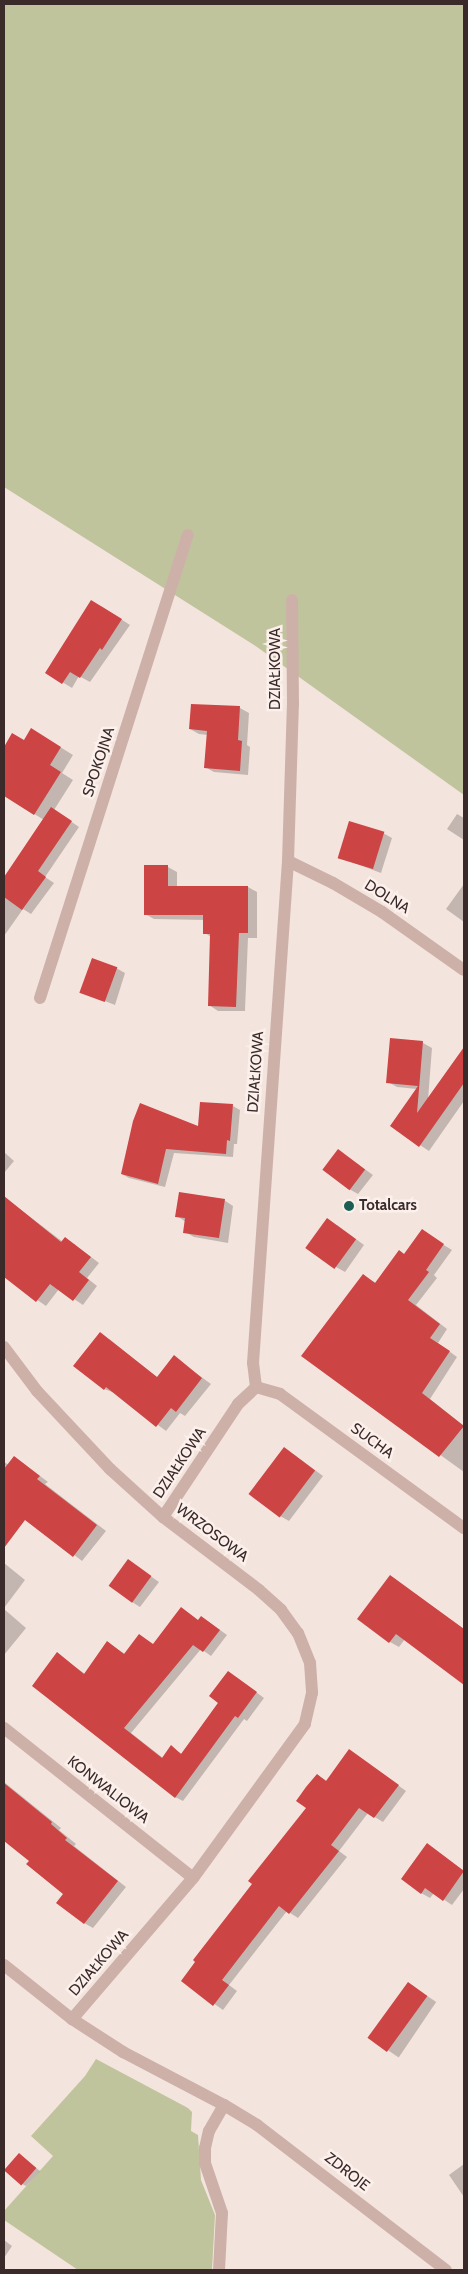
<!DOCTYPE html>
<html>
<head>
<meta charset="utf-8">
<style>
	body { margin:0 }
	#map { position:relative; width:468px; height:2274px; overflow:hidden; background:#f4e4de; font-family:Cabin,sans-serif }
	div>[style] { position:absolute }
	.green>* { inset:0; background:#c0c49d }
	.shadow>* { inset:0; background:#0003; transform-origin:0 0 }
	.building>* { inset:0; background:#c44; transform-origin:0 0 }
	.minor>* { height:12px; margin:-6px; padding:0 6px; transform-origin:6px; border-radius:6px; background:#cdb1a9 }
	.dots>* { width:14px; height:14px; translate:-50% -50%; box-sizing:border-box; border:2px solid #fbf0eb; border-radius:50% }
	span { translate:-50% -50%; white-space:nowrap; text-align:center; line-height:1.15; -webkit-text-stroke:5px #fbf0eb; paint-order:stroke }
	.street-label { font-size:15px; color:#3a2a29 }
	.poi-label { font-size:15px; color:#3a2a29; font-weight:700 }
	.left { translate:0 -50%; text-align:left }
	.frame { position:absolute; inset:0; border:5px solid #3a2a29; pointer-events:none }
</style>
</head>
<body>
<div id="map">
	<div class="green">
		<div style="clip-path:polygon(4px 4px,464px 4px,464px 795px,257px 647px,4px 487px)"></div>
		<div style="clip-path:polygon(96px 2059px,188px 2108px,192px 2112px,191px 2131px,198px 2135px,201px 2180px,215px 2215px,212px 2270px,78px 2270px,4px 2220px,4px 2211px,53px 2156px,31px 2136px,85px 2076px)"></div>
	</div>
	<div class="shadow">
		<div style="clip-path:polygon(101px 606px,130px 625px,90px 682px,79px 676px,72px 688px,47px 673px)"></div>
		<div style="clip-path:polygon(240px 708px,249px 713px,247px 745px,250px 747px,248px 775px,214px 772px,205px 767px,208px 735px,199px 734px,190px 729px)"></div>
		<div style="clip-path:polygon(13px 735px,24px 741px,44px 737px,73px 755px,62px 773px,73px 780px,54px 810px,79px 827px,45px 877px,54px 883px,31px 914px,23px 909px,4px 936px,4px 879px,44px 820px,4px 795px,4px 749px)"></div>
		<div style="clip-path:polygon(457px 814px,464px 818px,464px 840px,447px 829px)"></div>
		<div style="clip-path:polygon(383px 833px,392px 838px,381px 873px,338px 857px)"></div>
		<div style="clip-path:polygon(168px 867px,177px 872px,177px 887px,248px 887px,257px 892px,257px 938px,248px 938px,245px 1011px,218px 1011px,209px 1005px,211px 937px,205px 933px,205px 920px,154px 919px,145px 914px)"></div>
		<div style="clip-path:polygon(464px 884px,464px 922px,446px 909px)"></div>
		<div style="clip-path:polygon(116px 968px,125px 973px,115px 1005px,82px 992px)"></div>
		<div style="clip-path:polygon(391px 1039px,423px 1043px,432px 1048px,428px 1100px,456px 1060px,464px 1065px,464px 1101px,429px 1151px,391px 1126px,417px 1089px,397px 1087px,388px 1082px)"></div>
		<div style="clip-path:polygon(233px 1106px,240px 1110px,237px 1144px,234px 1144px,233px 1157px,174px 1153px,165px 1187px,129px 1178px,122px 1174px)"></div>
		<div style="clip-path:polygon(338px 1150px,373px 1175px,358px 1194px,349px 1189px)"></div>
		<div style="clip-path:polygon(4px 1152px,14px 1161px,4px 1173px)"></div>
		<div style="clip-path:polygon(4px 1197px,63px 1242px,74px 1244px,99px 1263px,87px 1278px,97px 1286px,83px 1305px,59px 1289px,46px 1306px,20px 1288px,32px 1272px,4px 1250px)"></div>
		<div style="clip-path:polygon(224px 1200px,233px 1206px,228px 1243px,194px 1237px,185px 1232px,186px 1222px,177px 1216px)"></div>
		<div style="clip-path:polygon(337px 1225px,364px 1245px,345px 1272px,336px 1267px)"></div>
		<div style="clip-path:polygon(429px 1236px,452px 1250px,434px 1275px,437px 1278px,416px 1305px,447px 1329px,438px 1343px,457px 1357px,430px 1399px,464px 1426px,464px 1472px,303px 1356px,364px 1276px,376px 1283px,400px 1251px,405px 1255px)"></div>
		<div style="clip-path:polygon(109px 1339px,158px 1378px,182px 1363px,211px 1384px,185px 1416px,180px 1413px,166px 1431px,115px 1393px,104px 1389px)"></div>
		<div style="clip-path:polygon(293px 1454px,323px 1476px,289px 1521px,280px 1516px)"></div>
		<div style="clip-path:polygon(15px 1457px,48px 1482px,45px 1484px,106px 1531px,82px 1561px,4px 1501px,4px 1462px,9px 1465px)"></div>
		<div style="clip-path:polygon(129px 1561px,159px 1582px,140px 1607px,132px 1602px)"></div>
		<div style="clip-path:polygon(4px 1563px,25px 1580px,4px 1608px)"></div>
		<div style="clip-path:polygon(391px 1577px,464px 1629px,464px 1682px,405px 1639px,399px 1647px,390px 1642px)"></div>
		<div style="clip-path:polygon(4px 1609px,26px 1628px,4px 1655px)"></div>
		<div style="clip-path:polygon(182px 1609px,199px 1621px,202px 1618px,209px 1622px,227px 1635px,211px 1656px,201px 1649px,131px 1733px,163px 1758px,171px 1747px,182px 1754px,236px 1677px,264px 1698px,247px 1721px,244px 1719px,183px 1801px,175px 1797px,57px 1654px,85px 1674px,108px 1643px,125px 1654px,154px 1645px)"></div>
		<div style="clip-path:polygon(358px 1756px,406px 1791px,383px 1822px,368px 1813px,339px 1851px,347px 1857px,298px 1918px,287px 1911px,229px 1985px,237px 1991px,223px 2010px,182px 1981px,307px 1808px,317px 1775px,327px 1781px)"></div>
		<div style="clip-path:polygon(4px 1782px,61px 1828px,59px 1830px,76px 1844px,74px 1846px,126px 1887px,93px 1928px,84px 1923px,65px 1894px,31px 1860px,4px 1840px)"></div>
		<div style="clip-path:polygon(428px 1845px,464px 1871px,464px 1889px,452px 1905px,434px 1893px,430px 1898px,421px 1893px)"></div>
		<div style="left:408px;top:1983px;width:34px;height:67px;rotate:34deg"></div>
		<div style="clip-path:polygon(20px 2155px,40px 2171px,26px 2186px,22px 2184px)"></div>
		<div style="clip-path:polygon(464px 2164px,464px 2197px,449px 2175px)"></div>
		<div style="clip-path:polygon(4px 2240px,12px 2246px,4px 2258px)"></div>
	</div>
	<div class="building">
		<div style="clip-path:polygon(91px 600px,122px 619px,102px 650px,100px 648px,80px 678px,70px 672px,62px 684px,45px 673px)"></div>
		<div style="clip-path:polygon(191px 704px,240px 706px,238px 740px,242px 741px,240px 771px,204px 768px,207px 731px,189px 729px)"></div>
		<div style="clip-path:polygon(31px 728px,61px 747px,50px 765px,61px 772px,34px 815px,4px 796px,4px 747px,12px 733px,24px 740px)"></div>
		<div style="clip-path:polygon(51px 807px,72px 821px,38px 871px,46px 877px,22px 910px,4px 897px,4px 877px)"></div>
		<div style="left:349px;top:821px;width:37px;height:39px;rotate:17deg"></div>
		<div style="clip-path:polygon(144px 865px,168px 865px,168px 886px,248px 886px,248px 933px,239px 933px,236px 1007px,208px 1006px,210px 934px,203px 934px,203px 915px,144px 915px)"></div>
		<div style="left:92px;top:958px;width:27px;height:37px;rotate:20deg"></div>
		<div style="clip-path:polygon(390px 1038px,423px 1041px,417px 1113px,464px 1047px,464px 1083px,419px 1147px,390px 1126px,418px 1086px,386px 1083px)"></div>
		<div style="clip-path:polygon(200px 1102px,233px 1104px,230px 1141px,227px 1140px,226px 1154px,166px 1149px,158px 1184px,121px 1174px,133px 1121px,140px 1103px,198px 1126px)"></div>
		<div style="left:338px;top:1149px;width:34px;height:26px;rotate:37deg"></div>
		<div style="clip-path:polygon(179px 1192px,225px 1199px,219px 1238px,183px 1233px,185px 1218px,175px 1217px)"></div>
		<div style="clip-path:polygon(4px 1196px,61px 1242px,65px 1237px,91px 1257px,79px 1272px,89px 1280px,73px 1301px,50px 1284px,36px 1302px,4px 1277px)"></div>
		<div style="left:327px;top:1218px;width:36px;height:37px;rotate:36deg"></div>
		<div style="clip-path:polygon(422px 1229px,444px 1244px,426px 1270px,429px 1272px,408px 1300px,440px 1324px,430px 1338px,450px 1351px,422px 1393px,464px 1426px,439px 1457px,301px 1356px,363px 1274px,375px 1283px,399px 1250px,404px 1254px)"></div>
		<div style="clip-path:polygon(100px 1332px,157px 1377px,174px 1355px,202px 1378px,176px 1412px,171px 1408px,156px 1427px,106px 1387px,104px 1390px,73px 1366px)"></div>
		<div style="left:284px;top:1447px;width:39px;height:59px;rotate:37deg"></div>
		<div style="clip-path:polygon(14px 1456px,40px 1476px,37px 1479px,97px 1525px,73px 1557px,25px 1520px,4px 1548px,4px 1469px)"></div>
		<div style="left:128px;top:1559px;width:29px;height:33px;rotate:36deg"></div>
		<div style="clip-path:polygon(390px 1575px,464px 1629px,464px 1685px,396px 1634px,389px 1643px,357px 1619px)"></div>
		<div style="clip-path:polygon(181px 1607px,198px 1620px,201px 1616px,220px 1630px,203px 1652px,193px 1645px,124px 1728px,162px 1758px,171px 1745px,181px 1754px,218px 1703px,209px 1696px,228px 1671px,257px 1692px,238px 1718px,235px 1716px,175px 1798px,32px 1686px,57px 1652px,84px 1674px,107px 1641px,124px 1654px,139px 1634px,153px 1644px)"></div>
		<div style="clip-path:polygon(349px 1749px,399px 1785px,374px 1818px,359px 1808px,331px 1845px,339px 1851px,289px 1914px,279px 1906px,222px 1980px,229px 1985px,213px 2006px,181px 1981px,195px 1962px,193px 1960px,252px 1884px,248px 1881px,306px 1808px,296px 1801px,306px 1787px,317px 1774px,326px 1781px)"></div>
		<div style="clip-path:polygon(4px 1783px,52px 1822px,51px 1824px,67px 1838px,65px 1840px,118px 1881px,84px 1924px,56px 1903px,63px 1894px,26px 1864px,29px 1861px,4px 1841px)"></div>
		<div style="clip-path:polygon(427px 1843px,464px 1871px,443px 1901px,425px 1888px,421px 1894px,401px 1879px)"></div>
		<div style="left:408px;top:1982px;width:24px;height:69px;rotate:36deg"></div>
		<div style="left:19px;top:2153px;width:23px;height:23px;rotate:41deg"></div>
	</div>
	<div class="minor">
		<div style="left:288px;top:861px;width:50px;rotate:26.1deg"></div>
		<div style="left:333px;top:883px;width:57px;rotate:30.6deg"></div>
		<div style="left:382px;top:912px;width:100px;rotate:35.3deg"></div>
		<div style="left:40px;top:998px;width:486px;rotate:-72.3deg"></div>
		<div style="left:4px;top:1347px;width:55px;rotate:53.1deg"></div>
		<div style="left:37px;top:1391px;width:107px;rotate:46.9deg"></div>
		<div style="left:110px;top:1469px;width:72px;rotate:42.2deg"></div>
		<div style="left:163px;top:1517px;width:121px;rotate:37.2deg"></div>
		<div style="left:259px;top:1590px;width:30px;rotate:42deg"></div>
		<div style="left:281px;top:1610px;width:29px;rotate:54deg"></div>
		<div style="left:298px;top:1633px;width:32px;rotate:68deg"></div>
		<div style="left:310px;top:1663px;width:30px;rotate:86deg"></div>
		<div style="left:312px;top:1693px;width:32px;rotate:103deg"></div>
		<div style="left:305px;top:1724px;width:190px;rotate:126deg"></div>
		<div style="left:193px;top:1878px;width:186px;rotate:130.6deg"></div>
		<div style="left:72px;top:2019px;width:61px;rotate:32.9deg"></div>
		<div style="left:123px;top:2052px;width:114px;rotate:27.7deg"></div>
		<div style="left:224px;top:2105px;width:39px;rotate:31deg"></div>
		<div style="left:257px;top:2125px;width:238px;rotate:37.5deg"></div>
		<div style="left:256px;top:1387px;width:25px;rotate:16deg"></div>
		<div style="left:280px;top:1394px;width:228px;rotate:36.1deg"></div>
		<div style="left:163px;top:1517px;width:136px;rotate:-56.4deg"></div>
		<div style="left:238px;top:1404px;width:25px;rotate:-43deg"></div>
		<div style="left:256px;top:1387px;width:24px;rotate:-97deg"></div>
		<div style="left:253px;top:1363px;width:503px;rotate:-86.01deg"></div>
		<div style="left:288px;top:861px;width:156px;rotate:-88.2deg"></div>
		<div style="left:293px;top:705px;width:105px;rotate:-90.5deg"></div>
		<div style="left:4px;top:1728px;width:241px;rotate:38.4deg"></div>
		<div style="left:4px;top:1965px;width:87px;rotate:38.5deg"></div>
		<div style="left:219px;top:2270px;width:57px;rotate:-87deg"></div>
		<div style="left:222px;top:2213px;width:53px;rotate:-108.8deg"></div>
		<div style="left:205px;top:2163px;width:15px;rotate:-90deg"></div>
		<div style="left:205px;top:2148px;width:17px;rotate:-77deg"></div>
		<div style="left:209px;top:2131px;width:30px;rotate:-60deg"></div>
	</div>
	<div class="dots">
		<div style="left:349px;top:1206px;background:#1c5e53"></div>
	</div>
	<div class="street-label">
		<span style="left:276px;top:669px;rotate:-90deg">DZIAŁKOWA</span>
		<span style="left:99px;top:762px;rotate:-72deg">SPOKOJNA</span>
		<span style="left:387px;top:897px;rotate:32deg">DOLNA</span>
		<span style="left:256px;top:1072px;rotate:-86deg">DZIAŁKOWA</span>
		<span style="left:372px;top:1441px;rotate:36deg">SUCHA</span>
		<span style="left:180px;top:1463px;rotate:-56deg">DZIAŁKOWA</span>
		<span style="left:212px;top:1533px;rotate:37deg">WRZOSOWA</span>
		<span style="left:108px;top:1790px;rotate:38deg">KONWALIOWA</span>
		<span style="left:99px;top:1963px;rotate:-49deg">DZIAŁKOWA</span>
		<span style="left:347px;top:2172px;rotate:38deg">ZDROJE</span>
	</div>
	<div class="poi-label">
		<span class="left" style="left:359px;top:1206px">Totalcars</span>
	</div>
	<div class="frame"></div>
</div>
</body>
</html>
